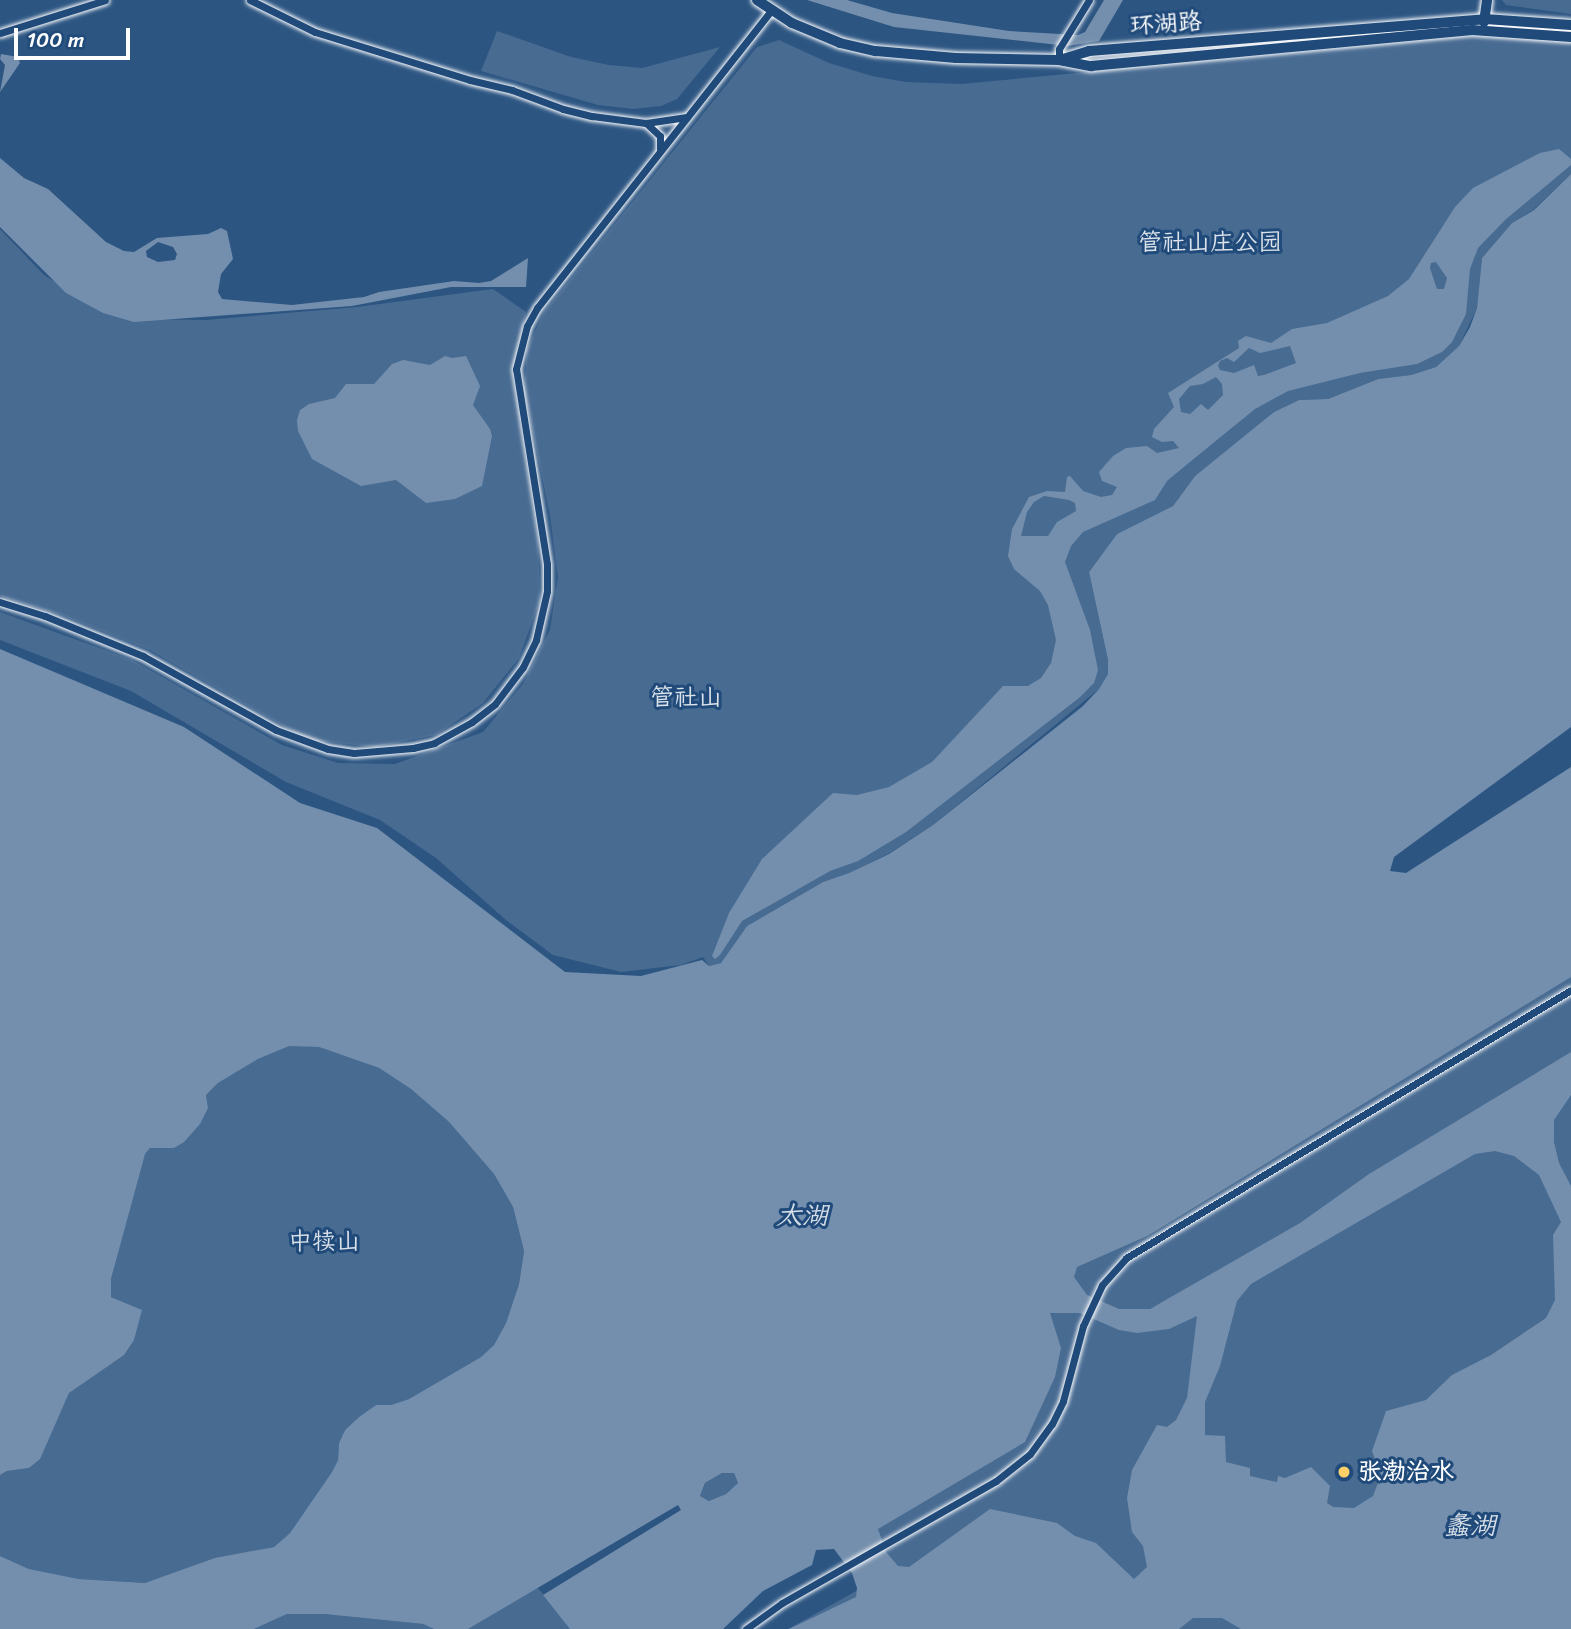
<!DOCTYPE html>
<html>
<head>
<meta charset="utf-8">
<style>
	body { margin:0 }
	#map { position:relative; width:1571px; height:1629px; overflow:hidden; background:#2c5582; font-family:Sriracha,"LXGW WenKai TC",sans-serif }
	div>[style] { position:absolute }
	.green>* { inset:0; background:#486b92 }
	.water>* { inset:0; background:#748fad }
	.roads { filter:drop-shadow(0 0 2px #fff) drop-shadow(0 0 2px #fff) }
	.street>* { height:7px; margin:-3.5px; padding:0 3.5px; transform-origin:3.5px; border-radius:3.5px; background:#1f4a7a }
	.secondary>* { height:10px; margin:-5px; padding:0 5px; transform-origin:5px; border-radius:5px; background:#1f4a7a }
	.dots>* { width:19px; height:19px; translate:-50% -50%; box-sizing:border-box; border:4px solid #1f4a7a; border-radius:50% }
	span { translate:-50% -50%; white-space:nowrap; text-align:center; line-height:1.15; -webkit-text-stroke:6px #1f4a7a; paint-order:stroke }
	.street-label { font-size:24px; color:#fff }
	.park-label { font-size:24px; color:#dae1e9 }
	.poi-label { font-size:24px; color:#fff; font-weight:700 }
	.left { translate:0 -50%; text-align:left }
	.water-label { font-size:26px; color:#d5dde6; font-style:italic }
	.scale { position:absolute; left:14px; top:28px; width:116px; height:32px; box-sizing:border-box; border:4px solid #fff; border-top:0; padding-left:9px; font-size:21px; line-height:24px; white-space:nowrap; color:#fff; -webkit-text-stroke:5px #1f4a7a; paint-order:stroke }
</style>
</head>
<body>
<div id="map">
	<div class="green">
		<div style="clip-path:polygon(1502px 0,1571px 0,1571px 14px,1506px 5px)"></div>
		<div style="clip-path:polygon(497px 31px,571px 57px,609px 65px,642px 68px,720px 47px,677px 99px,661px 106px,633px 109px,598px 105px,481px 71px)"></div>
		<div style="clip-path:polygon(1482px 35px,1571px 42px,1571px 174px,1533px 210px,1512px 223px,1482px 258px,1477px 308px,1459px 346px,1436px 367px,1411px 375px,1378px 379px,1328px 399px,1299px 400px,1274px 412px,1195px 476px,1173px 506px,1117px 534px,1089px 572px,1108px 660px,1108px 674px,1099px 689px,933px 825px,888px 854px,849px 873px,823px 882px,747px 926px,721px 963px,709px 966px,703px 957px,681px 965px,621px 972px,553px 955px,506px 920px,436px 858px,380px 820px,286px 782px,131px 691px,0 640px,0 612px,132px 660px,282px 745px,338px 763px,395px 764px,483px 732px,523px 684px,550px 630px,558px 577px,550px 515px,524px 390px,527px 349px,544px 312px,757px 47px,779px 40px,829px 63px,872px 76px,906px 82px,961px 84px)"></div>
		<div style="clip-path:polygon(0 229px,44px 275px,97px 308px,136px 319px,206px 320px,357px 307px,493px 289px,526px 312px,512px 372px,538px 541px,540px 600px,519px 658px,483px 703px,436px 735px,375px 747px,308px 740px,150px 650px,64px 616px,0 596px)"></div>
		<div style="clip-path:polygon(1571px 966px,1571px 1062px,1290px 1236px,1136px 1316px,1082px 1298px,1067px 1279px,1072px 1259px)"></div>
		<div style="clip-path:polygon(289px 1045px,319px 1047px,379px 1068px,411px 1089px,449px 1122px,494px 1174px,513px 1207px,524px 1251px,519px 1284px,506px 1323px,494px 1345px,481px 1357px,409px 1399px,391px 1405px,376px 1405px,359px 1417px,345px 1430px,339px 1443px,338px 1460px,332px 1472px,290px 1533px,274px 1547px,239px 1554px,145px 1583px,79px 1579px,29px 1569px,0 1556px,0 1475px,7px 1471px,29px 1468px,39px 1459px,69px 1393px,134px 1340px,141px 1310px,111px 1297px,111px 1279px,144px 1154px,150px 1148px,158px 1146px,174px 1148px,208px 1108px,206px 1095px,218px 1083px,258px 1059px)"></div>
		<div style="clip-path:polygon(1571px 1087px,1571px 1188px,1545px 1137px)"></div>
		<div style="clip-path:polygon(1498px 1142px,1531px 1159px,1562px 1195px,1571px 1257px,1571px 1629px,788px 1629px,896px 1569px,866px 1526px,1058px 1302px,1118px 1323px,1210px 1303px,1200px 1436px,1205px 1381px,1234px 1297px,1251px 1277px,1473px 1147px)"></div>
		<div style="clip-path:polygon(722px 1473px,734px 1473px,738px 1483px,726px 1494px,709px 1501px,700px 1496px,705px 1483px)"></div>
		<div style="clip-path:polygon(536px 1586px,574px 1629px,467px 1629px)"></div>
		<div style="clip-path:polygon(287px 1614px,324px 1614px,423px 1624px,434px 1629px,254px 1629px)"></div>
	</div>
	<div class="water">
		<div style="clip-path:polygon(807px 0,847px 0,892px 13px,1009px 31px,1078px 35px,1085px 32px,1104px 0,1123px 0,1099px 41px,1068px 46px,894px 27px)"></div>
		<div style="clip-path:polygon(1px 54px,18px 57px,20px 63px,0 92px,5px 65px,0 59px)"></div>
		<div style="clip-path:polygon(evenodd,1559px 149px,1571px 159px,1571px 165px,1505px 220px,1478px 248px,1470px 269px,1466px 314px,1452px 342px,1442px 352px,1417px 364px,1360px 373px,1288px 391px,1255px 409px,1185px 466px,1167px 481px,1155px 500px,1083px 532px,1071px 546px,1065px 562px,1090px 630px,1098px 670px,1094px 683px,1079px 698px,906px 832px,858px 861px,830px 871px,742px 921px,720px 955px,715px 959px,712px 956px,729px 913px,762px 859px,833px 793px,857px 795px,889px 787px,932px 762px,1003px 686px,1028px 686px,1041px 678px,1051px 663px,1056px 640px,1048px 605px,1040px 591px,1014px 569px,1008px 556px,1012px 529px,1029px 497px,1047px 491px,1065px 492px,1067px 477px,1070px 476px,1083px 491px,1101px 497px,1112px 495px,1117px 487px,1102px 481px,1099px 472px,1113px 456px,1126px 448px,1147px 446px,1157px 453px,1179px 448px,1173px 441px,1162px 442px,1152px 437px,1154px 429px,1174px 407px,1168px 393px,1239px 348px,1238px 341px,1246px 336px,1271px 343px,1292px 329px,1327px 323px,1388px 296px,1409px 279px,1455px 207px,1473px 188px,1540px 153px,1559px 149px,1436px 262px,1447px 278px,1444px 289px,1437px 289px,1430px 268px,1431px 263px,1436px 262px,1559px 149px,1290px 346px,1296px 363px,1264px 375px,1258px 376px,1254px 365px,1234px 373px,1220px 370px,1218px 366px,1220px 361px,1227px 358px,1234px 362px,1249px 348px,1260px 353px,1290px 346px,1559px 149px,1216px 377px,1222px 384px,1223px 395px,1208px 410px,1201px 404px,1190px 414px,1181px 412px,1179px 399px,1190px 386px,1203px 384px,1216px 377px,1559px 149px,1044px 496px,1069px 500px,1075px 503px,1076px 511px,1057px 522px,1048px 536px,1021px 536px,1027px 512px,1034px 502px,1044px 496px)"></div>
		<div style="clip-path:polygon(evenodd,0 158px,24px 178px,48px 189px,106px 242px,124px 251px,134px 252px,157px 238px,208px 234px,221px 228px,227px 231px,233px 259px,221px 274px,218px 292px,222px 299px,292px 305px,364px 297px,379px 292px,454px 281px,479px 283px,491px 281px,528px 258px,526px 287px,451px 287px,352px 306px,134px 322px,103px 313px,66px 293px,0 227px,0 158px,158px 242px,173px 247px,177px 254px,175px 260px,158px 262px,147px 257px,146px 251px,158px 242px)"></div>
		<div style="clip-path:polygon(evenodd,1571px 174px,1571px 727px,1394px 857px,1390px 871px,1406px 873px,1571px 767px,1571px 977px,1147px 1236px,1077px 1267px,1074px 1277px,1087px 1295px,1119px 1309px,1150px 1309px,1300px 1223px,1369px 1174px,1571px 1052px,1571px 1095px,1554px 1120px,1554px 1142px,1559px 1163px,1571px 1186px,1571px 1629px,1241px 1629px,1222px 1618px,1193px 1618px,1179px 1629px,789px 1629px,856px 1597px,857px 1588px,852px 1573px,834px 1549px,816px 1550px,812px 1565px,763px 1591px,723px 1629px,570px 1629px,543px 1595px,681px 1510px,678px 1505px,468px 1629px,434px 1629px,423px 1624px,324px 1614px,287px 1614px,254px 1629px,0 1629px,0 1556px,29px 1569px,79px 1579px,145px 1583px,215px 1558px,274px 1547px,290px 1533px,332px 1472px,338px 1460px,339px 1443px,345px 1430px,359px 1417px,376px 1405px,391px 1405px,409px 1399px,481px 1357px,494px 1345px,506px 1323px,519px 1284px,524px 1251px,513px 1207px,494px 1174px,449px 1122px,411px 1089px,379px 1068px,319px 1047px,289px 1046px,258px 1059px,218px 1083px,206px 1095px,208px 1108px,200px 1124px,184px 1142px,174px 1148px,150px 1148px,145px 1154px,111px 1279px,111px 1297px,142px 1310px,134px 1340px,124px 1355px,69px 1393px,40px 1459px,29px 1468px,7px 1471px,0 1475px,0 649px,184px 727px,300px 803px,377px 828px,565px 972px,641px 976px,702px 960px,709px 966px,721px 963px,747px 926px,823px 882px,849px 873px,889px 854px,933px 825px,1083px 706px,1099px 689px,1108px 674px,1108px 660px,1089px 572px,1117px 534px,1173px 506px,1195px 476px,1274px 412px,1299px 400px,1328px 399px,1378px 379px,1411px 375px,1436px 367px,1459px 346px,1470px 327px,1477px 308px,1482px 258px,1512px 223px,1534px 210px,1571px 174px,1495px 1151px,1514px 1156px,1539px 1175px,1561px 1222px,1553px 1235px,1555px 1300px,1546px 1318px,1491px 1355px,1452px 1375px,1426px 1400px,1386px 1411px,1372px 1451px,1381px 1475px,1373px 1496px,1354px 1508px,1333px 1507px,1327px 1503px,1330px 1486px,1311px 1467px,1285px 1478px,1278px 1476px,1277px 1482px,1250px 1476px,1250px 1468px,1226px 1462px,1225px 1436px,1205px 1435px,1205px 1402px,1220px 1366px,1237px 1301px,1251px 1284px,1475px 1154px,1495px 1151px,1571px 174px,1050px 1313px,1080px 1313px,1119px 1330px,1137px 1333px,1169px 1329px,1197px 1316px,1187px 1398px,1176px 1420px,1167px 1427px,1157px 1425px,1132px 1470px,1127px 1498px,1132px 1532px,1143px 1546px,1147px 1567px,1134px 1579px,1096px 1543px,1075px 1536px,1057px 1523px,990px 1509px,909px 1567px,898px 1566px,886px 1552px,878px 1529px,1025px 1442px,1055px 1377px,1061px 1348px,1050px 1313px,1571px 174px,722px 1473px,734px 1473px,738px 1483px,726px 1494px,709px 1501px,700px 1496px,705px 1483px,722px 1473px)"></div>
		<div style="clip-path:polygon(445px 356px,452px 358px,466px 356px,480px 386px,473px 405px,490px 429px,492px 436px,482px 486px,455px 499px,426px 503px,396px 480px,361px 486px,312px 459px,298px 431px,297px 420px,300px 410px,309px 404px,335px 398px,346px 384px,374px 384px,392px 364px,403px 360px,430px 365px)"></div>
	</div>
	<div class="roads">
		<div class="street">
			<div style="left:250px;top:0;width:72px;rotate:26.2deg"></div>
			<div style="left:315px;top:32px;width:162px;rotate:17.2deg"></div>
			<div style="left:470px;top:80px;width:43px;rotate:13.4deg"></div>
			<div style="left:512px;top:90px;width:54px;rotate:20.4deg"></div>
			<div style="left:563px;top:109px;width:30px;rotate:14deg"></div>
			<div style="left:592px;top:116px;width:54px;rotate:7.4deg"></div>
			<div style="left:646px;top:123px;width:41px;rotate:-8.3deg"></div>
			<div style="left:0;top:33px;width:110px;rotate:-17.4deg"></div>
			<div style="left:1059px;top:60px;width:11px;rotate:-90deg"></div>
			<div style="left:1059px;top:49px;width:57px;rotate:-58.5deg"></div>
			<div style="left:646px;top:123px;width:19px;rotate:43deg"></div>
			<div style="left:660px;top:136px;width:14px;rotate:90deg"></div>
			<div style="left:0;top:602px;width:47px;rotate:17.3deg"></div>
			<div style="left:45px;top:616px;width:106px;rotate:22.2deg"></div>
			<div style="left:143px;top:656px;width:152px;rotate:29.1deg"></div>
			<div style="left:276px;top:730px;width:55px;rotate:20.1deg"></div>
			<div style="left:328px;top:749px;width:26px;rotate:9deg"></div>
			<div style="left:354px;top:753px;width:59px;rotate:-4.8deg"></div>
			<div style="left:413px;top:748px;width:22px;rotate:-13deg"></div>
			<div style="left:434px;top:743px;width:43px;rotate:-28.9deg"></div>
			<div style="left:472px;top:722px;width:29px;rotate:-38deg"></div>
			<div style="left:495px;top:704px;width:46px;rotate:-52.9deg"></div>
			<div style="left:523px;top:667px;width:30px;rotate:-64deg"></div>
			<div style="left:536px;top:640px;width:50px;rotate:-77.3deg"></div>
			<div style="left:547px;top:591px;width:27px;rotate:-90deg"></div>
			<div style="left:547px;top:564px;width:197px;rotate:-99deg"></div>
			<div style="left:516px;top:369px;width:44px;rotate:-75.7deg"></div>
			<div style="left:527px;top:326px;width:21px;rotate:-61deg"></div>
			<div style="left:537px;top:308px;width:377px;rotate:-51.8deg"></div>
			<div style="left:746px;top:1629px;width:44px;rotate:-35.8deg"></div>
			<div style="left:782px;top:1603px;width:246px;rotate:-29.7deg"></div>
			<div style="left:996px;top:1481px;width:43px;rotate:-38.5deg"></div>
			<div style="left:1030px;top:1454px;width:37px;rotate:-54deg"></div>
			<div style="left:1052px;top:1424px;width:25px;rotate:-64deg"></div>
			<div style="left:1063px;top:1401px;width:78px;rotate:-75.1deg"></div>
			<div style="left:1083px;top:1326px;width:45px;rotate:-65.1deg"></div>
			<div style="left:1102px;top:1285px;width:36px;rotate:-48deg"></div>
			<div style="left:1126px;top:1258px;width:519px;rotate:-31.06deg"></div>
		</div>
		<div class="secondary">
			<div style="left:757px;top:0;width:42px;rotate:33.3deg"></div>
			<div style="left:792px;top:23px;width:52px;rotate:22.6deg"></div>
			<div style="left:840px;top:43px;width:37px;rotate:13deg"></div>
			<div style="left:876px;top:51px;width:80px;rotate:5deg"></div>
			<div style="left:956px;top:58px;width:103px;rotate:1.1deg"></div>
			<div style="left:1059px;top:60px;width:33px;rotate:11deg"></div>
			<div style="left:1091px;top:66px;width:383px;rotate:-5.4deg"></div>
			<div style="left:1472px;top:30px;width:99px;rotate:4deg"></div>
			<div style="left:1484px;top:22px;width:22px;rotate:-82deg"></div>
			<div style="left:1063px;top:59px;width:27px;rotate:-17deg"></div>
			<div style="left:1089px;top:51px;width:397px;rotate:-4.6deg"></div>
			<div style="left:1485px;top:19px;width:86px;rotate:4deg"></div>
		</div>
	</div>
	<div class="dots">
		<div style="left:1344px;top:1472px;background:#ffd166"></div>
	</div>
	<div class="street-label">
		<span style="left:1166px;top:24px;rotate:-4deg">环湖路</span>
	</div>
	<div class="park-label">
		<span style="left:1210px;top:243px">管社山庄公园</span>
		<span style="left:686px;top:698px">管社山</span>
		<span style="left:324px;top:1242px">中犊山</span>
	</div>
	<div class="poi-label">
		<span class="left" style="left:1358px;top:1472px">张渤治水</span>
	</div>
	<div class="water-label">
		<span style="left:802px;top:1216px">太湖</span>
		<span style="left:1470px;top:1526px">蠡湖</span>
	</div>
	<div class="scale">100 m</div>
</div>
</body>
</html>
